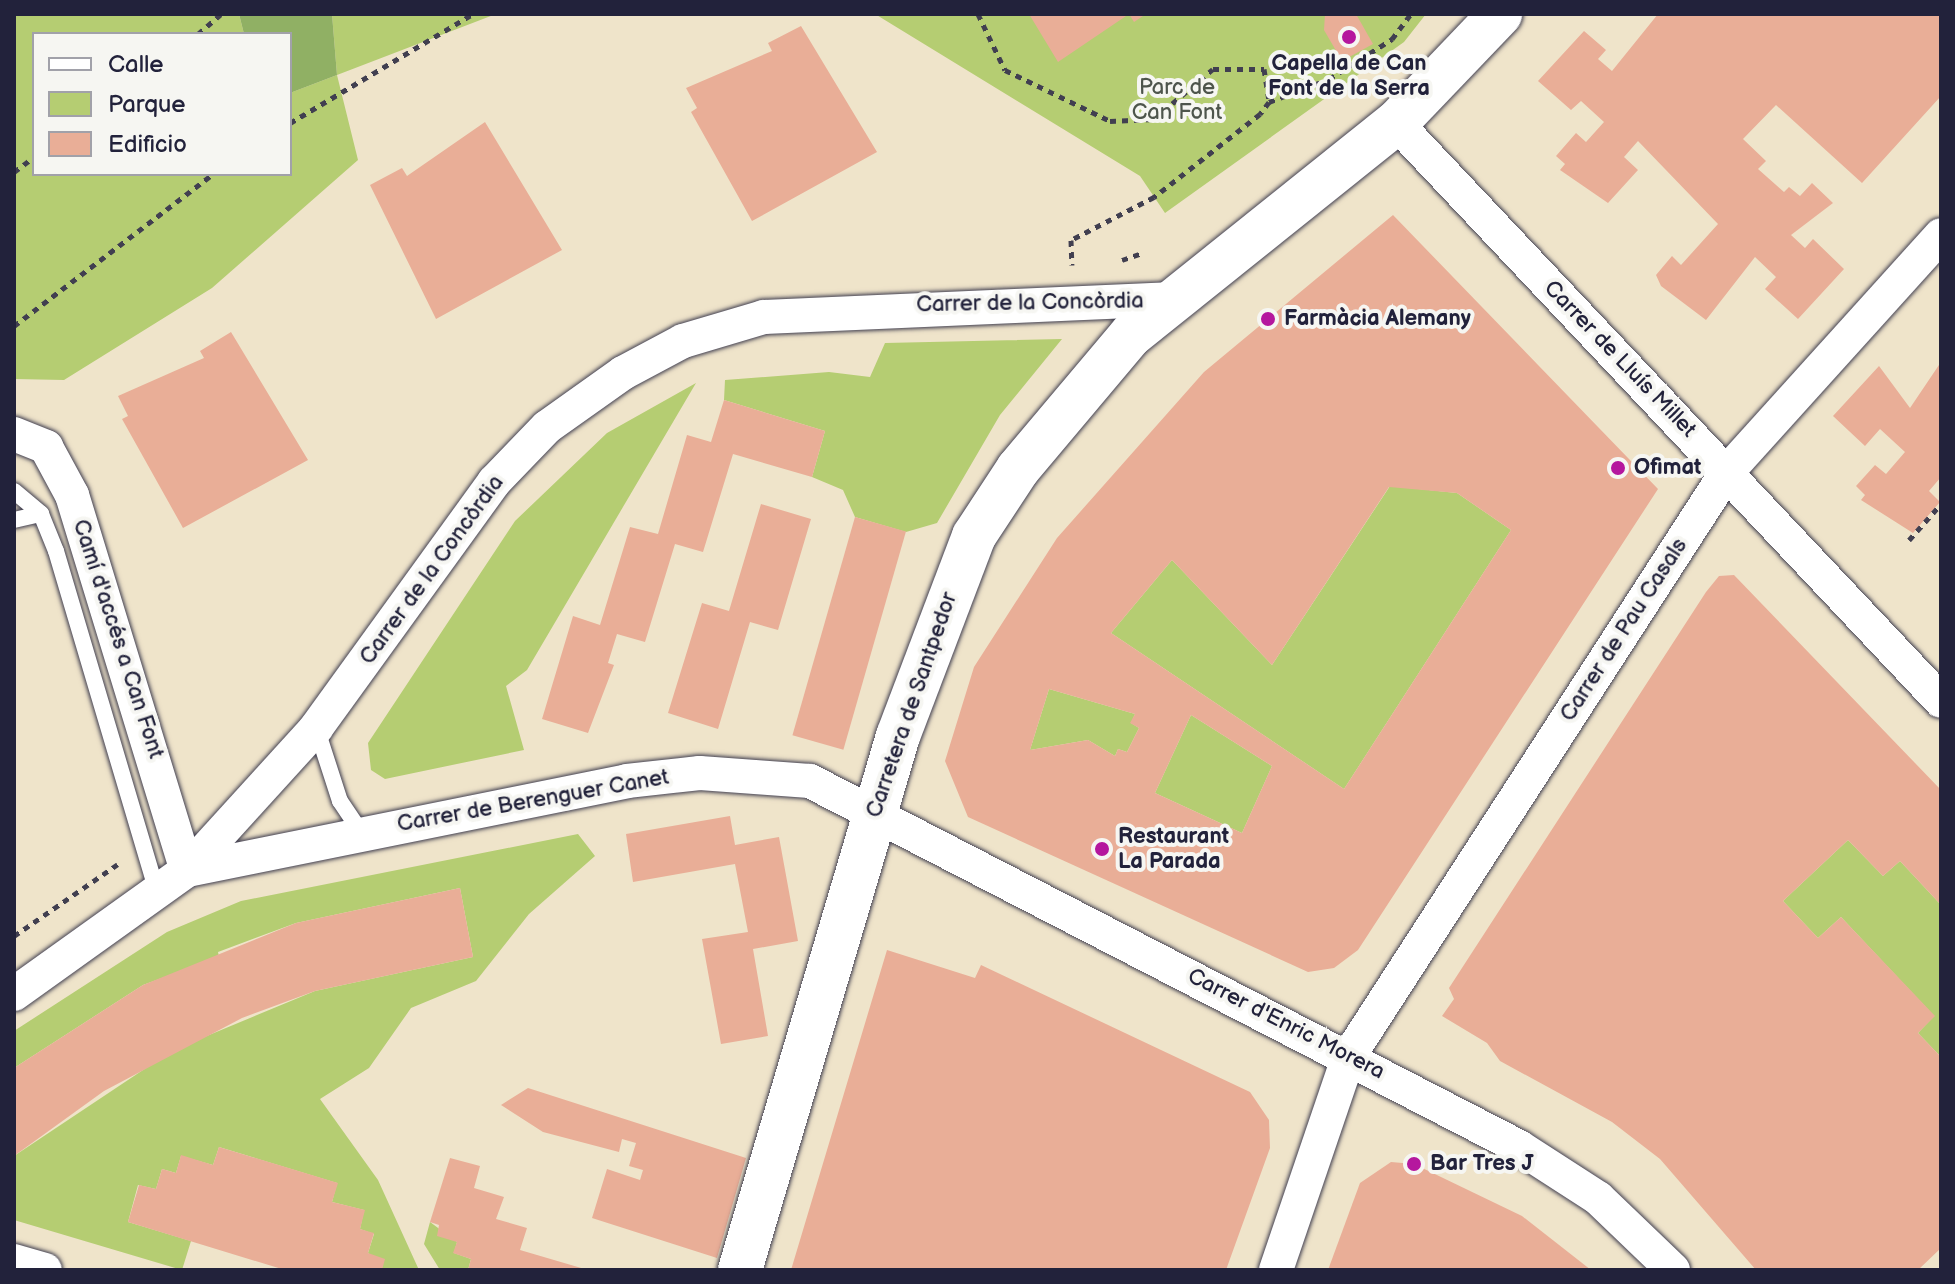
<!DOCTYPE html>
<html>
<head>
<meta charset="utf-8">
<style>
	body { margin:0 }
	#map { position:relative; width:1955px; height:1284px; overflow:hidden; background:#efe4ca; font-family:"Balsamiq Sans",sans-serif }
	div>[style] { position:absolute }
	.green>* { inset:0; background:#b5cd72 }
	.forest>* { inset:0; background:#90b064 }
	.building>* { inset:0; background:#e9ae97; transform-origin:0 0 }
	.path>* { height:5px; margin-top:-2.5px; transform-origin:0; background:repeating-linear-gradient(90deg,#413f50 0 6px,transparent 0 12px) }
	.roads { filter:drop-shadow(0 0 2px #413f50) drop-shadow(0 0 2px #413f50) }
	.lane>* { height:16px; margin:-8px; padding:0 8px; transform-origin:8px; border-radius:8px; background:#fff }
	.street>* { height:34px; margin:-17px; padding:0 17px; transform-origin:17px; border-radius:17px; background:#fff }
	.secondary>* { height:44px; margin:-22px; padding:0 22px; transform-origin:22px; border-radius:22px; background:#fff }
	.dots>* { width:22px; height:22px; translate:-50% -50%; box-sizing:border-box; border:4px solid #f6f6f2; border-radius:50% }
	span { translate:-50% -50%; white-space:nowrap; text-align:center; line-height:1.15; -webkit-text-stroke:8px #f6f6f2; paint-order:stroke }
	.poi-label { font-size:22px; color:#22223b; font-weight:700 }
	.left { translate:0 -50%; text-align:left }
	.park-label { font-size:22px; color:#4e554c }
	.street-label { font-size:22px; color:#22223b }
	.frame { position:absolute; inset:0; border:16px solid #22223b; pointer-events:none }
	.legend { position:absolute; left:32px; top:32px; width:260px; height:144px; box-sizing:border-box; background:#f6f6f2; border:2px solid #a1a1a9; margin:0; padding:10px 14px; list-style:none; font-size:24px; color:#22223b }
	.legend li { display:flex; align-items:center; gap:16px; height:40px }
	.legend b { width:40px; border:2px solid #a1a1a9 }
</style>
</head>
<body>
<div id="map">
	<div class="green">
		<div style="clip-path:polygon(14px 14px,239px 14px,244px 34px,34px 34px,34px 174px,290px 174px,290px 93px,337px 75px,332px 14px,496px 14px,337px 75px,358px 160px,212px 288px,64px 380px,14px 379px)"></div>
		<div style="clip-path:polygon(875px 14px,1426px 14px,1404px 42px,1165px 213px,1140px 176px)"></div>
		<div style="clip-path:polygon(1062px 339px,1000px 415px,937px 523px,906px 532px,855px 517px,843px 490px,812px 477px,825px 431px,724px 400px,725px 380px,829px 372px,870px 377px,885px 343px)"></div>
		<div style="clip-path:polygon(696px 383px,527px 670px,506px 686px,524px 750px,385px 779px,371px 770px,368px 743px,515px 521px,607px 433px)"></div>
		<div style="clip-path:polygon(1390px 486px,1457px 493px,1511px 530px,1344px 789px,1111px 633px,1172px 560px,1272px 665px)"></div>
		<div style="clip-path:polygon(1049px 689px,1135px 714px,1131px 723px,1139px 728px,1127px 752px,1118px 749px,1115px 756px,1088px 740px,1030px 750px)"></div>
		<div style="clip-path:polygon(1191px 715px,1272px 766px,1242px 833px,1155px 793px)"></div>
		<div style="clip-path:polygon(578px 834px,595px 856px,529px 914px,476px 981px,411px 1008px,369px 1068px,320px 1099px,378px 1180px,419px 1270px,382px 1270px,368px 1253px,374px 1234px,360px 1229px,364px 1210px,332px 1202px,337px 1183px,219px 1147px,213px 1165px,181px 1156px,176px 1173px,162px 1169px,156px 1189px,138px 1185px,128px 1222px,191px 1241px,182px 1270px,14px 1220px,14px 1156px,173px 1050px,315px 991px,473px 957px,460px 888px,296px 923px,218px 952px,219px 957px,143px 985px,14px 1068px,14px 1031px,167px 932px,241px 901px)"></div>
		<div style="clip-path:polygon(1848px 840px,1883px 876px,1900px 861px,1941px 905px,1941px 1057px,1918px 1033px,1934px 1016px,1841px 917px,1818px 938px,1783px 901px)"></div>
		<div style="clip-path:polygon(430px 1222px,457px 1242px,454px 1253px,471px 1259px,468px 1270px,440px 1270px,424px 1244px)"></div>
	</div>
	<div class="forest">
		<div style="clip-path:polygon(239px 14px,332px 14px,337px 75px,290px 93px,290px 34px,244px 34px)"></div>
	</div>
	<div class="building">
		<div style="clip-path:polygon(1029px 14px,1146px 14px,1134px 22px,1129px 14px,1058px 62px)"></div>
		<div style="clip-path:polygon(1325px 14px,1356px 14px,1373px 44px,1342px 61px,1324px 30px)"></div>
		<div style="clip-path:polygon(1658px 14px,1941px 14px,1941px 96px,1862px 183px,1776px 105px,1743px 139px,1766px 161px,1758px 169px,1784px 192px,1789px 187px,1800px 196px,1812px 183px,1833px 203px,1791px 235px,1805px 248px,1813px 239px,1844px 269px,1798px 319px,1765px 289px,1776px 277px,1755px 257px,1706px 320px,1661px 286px,1656px 275px,1672px 256px,1681px 265px,1718px 224px,1638px 141px,1624px 157px,1638px 170px,1608px 203px,1560px 170px,1565px 164px,1556px 156px,1576px 133px,1586px 142px,1604px 122px,1581px 101px,1571px 110px,1538px 81px,1584px 31px,1606px 50px,1598px 59px,1612px 71px)"></div>
		<div style="clip-path:polygon(801px 26px,877px 152px,752px 221px,691px 112px,697px 108px,686px 88px,772px 51px,768px 43px)"></div>
		<div style="clip-path:polygon(485px 122px,562px 250px,436px 319px,370px 185px,402px 168px,407px 176px)"></div>
		<div style="clip-path:polygon(evenodd,1393px 215px,1658px 489px,1358px 950px,1334px 968px,1308px 972px,968px 817px,945px 761px,974px 667px,1057px 538px,1204px 372px,1393px 215px,1389px 487px,1457px 493px,1511px 530px,1344px 789px,1111px 633px,1172px 560px,1272px 665px,1389px 487px,1393px 215px,1049px 689px,1135px 714px,1130px 723px,1139px 728px,1127px 752px,1118px 749px,1115px 756px,1088px 740px,1030px 750px,1049px 689px,1393px 215px,1191px 715px,1272px 766px,1242px 833px,1155px 793px,1191px 715px)"></div>
		<div style="clip-path:polygon(231px 332px,308px 460px,183px 528px,122px 419px,128px 416px,118px 396px,204px 358px,200px 351px)"></div>
		<div style="clip-path:polygon(1941px 362px,1941px 477px,1929px 491px,1940px 502px,1913px 533px,1861px 500px,1865px 495px,1856px 486px,1875px 465px,1886px 474px,1905px 452px,1880px 429px,1865px 446px,1833px 416px,1879px 366px,1910px 408px)"></div>
		<div style="clip-path:polygon(724px 400px,825px 431px,812px 477px,733px 454px,703px 552px,675px 544px,645px 642px,617px 634px,608px 663px,614px 665px,588px 733px,542px 719px,573px 616px,600px 625px,630px 527px,658px 534px,687px 435px,711px 442px)"></div>
		<div style="clip-path:polygon(761px 504px,811px 519px,778px 630px,750px 622px,718px 729px,668px 713px,702px 603px,729px 611px)"></div>
		<div style="left:855px;top:517px;width:53px;height:227px;rotate:16deg"></div>
		<div style="clip-path:polygon(1734px 575px,1941px 790px,1941px 905px,1900px 861px,1883px 876px,1848px 840px,1783px 901px,1818px 938px,1841px 917px,1935px 1016px,1918px 1033px,1941px 1057px,1941px 1248px,1918px 1270px,1756px 1270px,1660px 1159px,1612px 1122px,1500px 1061px,1487px 1043px,1442px 1016px,1454px 999px,1449px 988px,1706px 592px,1719px 576px)"></div>
		<div style="clip-path:polygon(730px 816px,735px 845px,779px 837px,798px 941px,753px 949px,768px 1036px,721px 1044px,702px 939px,748px 932px,735px 864px,633px 882px,626px 834px)"></div>
		<div style="clip-path:polygon(460px 888px,473px 957px,315px 991px,242px 1018px,104px 1091px,14px 1156px,14px 1068px,143px 985px,296px 923px)"></div>
		<div style="clip-path:polygon(887px 950px,975px 978px,981px 965px,1250px 1092px,1269px 1120px,1270px 1148px,1226px 1270px,791px 1270px)"></div>
		<div style="clip-path:polygon(528px 1088px,746px 1158px,717px 1258px,592px 1218px,607px 1169px,640px 1180px,643px 1170px,629px 1166px,636px 1143px,622px 1139px,619px 1152px,543px 1132px,501px 1105px)"></div>
		<div style="clip-path:polygon(219px 1147px,338px 1183px,332px 1202px,365px 1210px,360px 1229px,374px 1233px,368px 1253px,385px 1259px,382px 1270px,285px 1270px,128px 1222px,139px 1185px,156px 1189px,162px 1169px,176px 1173px,181px 1155px,213px 1165px)"></div>
		<div style="clip-path:polygon(450px 1158px,480px 1166px,474px 1188px,504px 1197px,496px 1219px,527px 1228px,520px 1250px,588px 1270px,468px 1270px,471px 1259px,453px 1253px,457px 1242px,437px 1236px,439px 1225px,430px 1222px)"></div>
		<div style="clip-path:polygon(1391px 1162px,1414px 1164px,1522px 1216px,1591px 1270px,1328px 1270px,1360px 1183px)"></div>
	</div>
	<div class="path">
		<div style="left:978px;top:14px;width:62px;rotate:64.3deg"></div>
		<div style="left:1005px;top:70px;width:117px;rotate:25.9deg"></div>
		<div style="left:1110px;top:121px;width:44px;rotate:-2.6deg"></div>
		<div style="left:1154px;top:119px;width:77px;rotate:-40.3deg"></div>
		<div style="left:1213px;top:69px;width:51px"></div>
		<div style="left:1264px;top:69px;width:33px;rotate:81deg"></div>
		<div style="left:1269px;top:102px;width:15px;rotate:127deg"></div>
		<div style="left:1260px;top:114px;width:135px;rotate:141.9deg"></div>
		<div style="left:1154px;top:197px;width:93px;rotate:152.6deg"></div>
		<div style="left:1071px;top:240px;width:25px;rotate:88deg"></div>
		<div style="left:198px;top:34px;width:30px;rotate:-41deg"></div>
		<div style="left:1269px;top:102px;width:64px;rotate:-21deg"></div>
		<div style="left:1329px;top:79px;width:75px;rotate:-32.4deg"></div>
		<div style="left:1392px;top:39px;width:31px;rotate:-53deg"></div>
		<div style="left:290px;top:123px;width:213px;rotate:-30.8deg"></div>
		<div style="left:14px;top:172px;width:25px;rotate:-37deg"></div>
		<div style="left:1122px;top:260px;width:21px;rotate:-19deg"></div>
		<div style="left:14px;top:326px;width:250px;rotate:-37.4deg"></div>
		<div style="left:1909px;top:540px;width:48px;rotate:-48.4deg"></div>
		<div style="left:14px;top:936px;width:126px;rotate:-34.7deg"></div>
	</div>
	<div class="roads">
		<div class="lane">
			<div style="left:14px;top:491px;width:35px;rotate:40deg"></div>
			<div style="left:41px;top:514px;width:40px;rotate:68deg"></div>
			<div style="left:56px;top:551px;width:356px;rotate:73.5deg"></div>
			<div style="left:14px;top:520px;width:28px;rotate:-13deg"></div>
			<div style="left:317px;top:730px;width:75px;rotate:72.1deg"></div>
			<div style="left:340px;top:801px;width:37px;rotate:56deg"></div>
		</div>
		<div class="street">
			<div style="left:1396px;top:123px;width:794px;rotate:46.68deg"></div>
			<div style="left:14px;top:434px;width:35px;rotate:22deg"></div>
			<div style="left:46px;top:447px;width:55px;rotate:61.6deg"></div>
			<div style="left:72px;top:495px;width:392px;rotate:73deg"></div>
			<div style="left:187px;top:870px;width:449px;rotate:-11.4deg"></div>
			<div style="left:627px;top:781px;width:73px;rotate:-6.3deg"></div>
			<div style="left:700px;top:773px;width:110px;rotate:4.2deg"></div>
			<div style="left:810px;top:781px;width:798px;rotate:27.3deg"></div>
			<div style="left:1519px;top:1147px;width:94px;rotate:32.8deg"></div>
			<div style="left:1598px;top:1198px;width:104px;rotate:43.8deg"></div>
			<div style="left:14px;top:994px;width:213px;rotate:-35.6deg"></div>
			<div style="left:187px;top:870px;width:192px;rotate:-47.7deg"></div>
			<div style="left:316px;top:728px;width:304px;rotate:-54.1deg"></div>
			<div style="left:494px;top:482px;width:76px;rotate:-46.1deg"></div>
			<div style="left:547px;top:427px;width:93px;rotate:-35.4deg"></div>
			<div style="left:623px;top:373px;width:68px;rotate:-28.1deg"></div>
			<div style="left:683px;top:341px;width:84px;rotate:-16.5deg"></div>
			<div style="left:764px;top:317px;width:411px;rotate:-2.5deg"></div>
			<div style="left:14px;top:1261px;width:32px;rotate:16deg"></div>
			<div style="left:1276px;top:1270px;width:226px;rotate:-71.2deg"></div>
			<div style="left:1349px;top:1056px;width:696px;rotate:-57.09deg"></div>
			<div style="left:1727px;top:472px;width:319px;rotate:-47.9deg"></div>
		</div>
		<div class="secondary">
			<div style="left:740px;top:1270px;width:557px;rotate:-73.52deg"></div>
			<div style="left:898px;top:736px;width:214px;rotate:-69.2deg"></div>
			<div style="left:974px;top:536px;width:80px;rotate:-56.7deg"></div>
			<div style="left:1018px;top:469px;width:175px;rotate:-49.9deg"></div>
			<div style="left:1131px;top:335px;width:339px;rotate:-38.7deg"></div>
			<div style="left:1396px;top:123px;width:151px;rotate:-46.3deg"></div>
		</div>
	</div>
	<div class="dots">
		<div style="left:1349px;top:37px;background:#b5179e"></div>
		<div style="left:1268px;top:319px;background:#b5179e"></div>
		<div style="left:1618px;top:468px;background:#b5179e"></div>
		<div style="left:1102px;top:849px;background:#b5179e"></div>
		<div style="left:1414px;top:1164px;background:#b5179e"></div>
	</div>
	<div class="poi-label">
		<span style="left:1349px;top:76px">Capella de Can<br>Font de la Serra</span>
		<span class="left" style="left:1284px;top:319px">Farmàcia Alemany</span>
		<span class="left" style="left:1634px;top:468px">Ofimat</span>
		<span class="left" style="left:1118px;top:849px">Restaurant<br>La Parada</span>
		<span class="left" style="left:1430px;top:1164px">Bar Tres J</span>
	</div>
	<div class="park-label">
		<span style="left:1177px;top:100px">Parc de<br>Can Font</span>
	</div>
	<div class="street-label">
		<span style="left:1030px;top:303px;rotate:-1deg">Carrer de la Concòrdia</span>
		<span style="left:1620px;top:359px;rotate:46deg">Carrer de Lluís Millet</span>
		<span style="left:432px;top:570px;rotate:-54deg">Carrer de la Concòrdia</span>
		<span style="left:1624px;top:630px;rotate:-57deg">Carrer de Pau Casals</span>
		<span style="left:118px;top:639px;rotate:72deg">Camí d'accés a Can Font</span>
		<span style="left:912px;top:705px;rotate:-71deg">Carretera de Santpedor</span>
		<span style="left:533px;top:801px;rotate:-10deg">Carrer de Berenguer Canet</span>
		<span style="left:1286px;top:1024px;rotate:27deg">Carrer d'Enric Morera</span>
	</div>
	<div class="frame"></div>
	<ul class="legend">
	<li><b style="height:10px;background:#fff"></b>Calle</li>
	<li><b style="height:22px;background:#b5cd72"></b>Parque</li>
	<li><b style="height:22px;background:#e9ae97"></b>Edificio</li>
	</ul>
</div>
</body>
</html>
